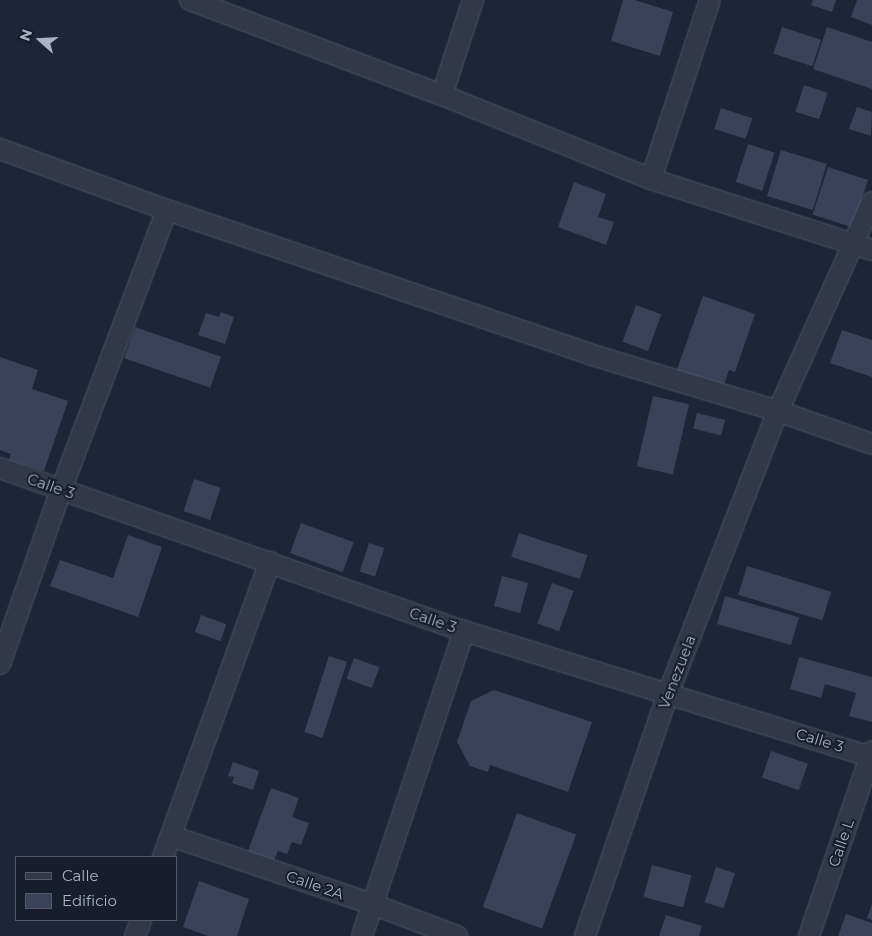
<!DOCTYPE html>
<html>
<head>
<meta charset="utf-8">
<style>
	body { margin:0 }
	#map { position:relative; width:872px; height:936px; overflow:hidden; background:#1e2538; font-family:Montserrat,sans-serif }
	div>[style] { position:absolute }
	.building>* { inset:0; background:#3a4259; transform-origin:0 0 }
	.roads { filter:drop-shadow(0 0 1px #4f5467) drop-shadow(0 0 1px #4f5467) }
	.minor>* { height:20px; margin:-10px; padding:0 10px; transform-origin:10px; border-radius:10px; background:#323749 }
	span { translate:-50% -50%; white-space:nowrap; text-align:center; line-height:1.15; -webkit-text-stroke:4px #171d2d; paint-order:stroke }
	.street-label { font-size:15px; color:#acb1c6 }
	.legend { position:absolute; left:15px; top:856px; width:162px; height:65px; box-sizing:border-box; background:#171d2d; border:1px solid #53586a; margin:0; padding:6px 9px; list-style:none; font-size:15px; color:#acb1c6 }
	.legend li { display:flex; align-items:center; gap:10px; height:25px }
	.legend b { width:25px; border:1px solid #53586a }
	.north { position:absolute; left:15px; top:15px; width:50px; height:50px; -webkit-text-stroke:4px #171d2d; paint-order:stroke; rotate:289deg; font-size:14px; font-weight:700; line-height:20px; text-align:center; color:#acb1c6 }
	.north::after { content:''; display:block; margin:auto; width:18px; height:22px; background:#acb1c6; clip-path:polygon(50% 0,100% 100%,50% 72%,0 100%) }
</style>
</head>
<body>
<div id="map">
	<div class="building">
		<div style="clip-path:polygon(623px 0,635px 0,673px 12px,660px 56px,611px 41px)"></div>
		<div style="clip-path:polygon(813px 0,836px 0,832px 12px,811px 5px)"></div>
		<div style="clip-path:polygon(857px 0,872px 0,872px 25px,851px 17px)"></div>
		<div style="left:782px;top:27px;width:41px;height:28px;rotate:18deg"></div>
		<div style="clip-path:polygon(827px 27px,872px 42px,872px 89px,813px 69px)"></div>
		<div style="left:804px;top:85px;width:25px;height:28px;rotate:18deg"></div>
		<div style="clip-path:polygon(857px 107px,872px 112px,871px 136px,849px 129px)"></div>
		<div style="left:721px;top:108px;width:33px;height:22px;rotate:18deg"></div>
		<div style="left:748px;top:144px;width:28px;height:40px;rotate:18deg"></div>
		<div style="left:781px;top:150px;width:48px;height:48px;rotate:17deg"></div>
		<div style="left:828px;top:167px;width:42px;height:50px;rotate:18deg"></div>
		<div style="clip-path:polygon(574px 182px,606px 194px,598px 217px,614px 222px,606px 245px,558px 227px)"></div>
		<div style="clip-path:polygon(703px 296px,755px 314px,735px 372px,729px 370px,724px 385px,702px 377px,700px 381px,676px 372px)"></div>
		<div style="left:636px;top:305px;width:27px;height:39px;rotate:20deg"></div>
		<div style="clip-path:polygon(221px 312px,234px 317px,225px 344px,198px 335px,206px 313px,219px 317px)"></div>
		<div style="left:135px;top:327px;width:91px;height:33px;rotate:19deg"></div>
		<div style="clip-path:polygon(842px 330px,872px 340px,872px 377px,830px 363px)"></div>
		<div style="clip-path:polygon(0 357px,38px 370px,32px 389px,68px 401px,44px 471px,9px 460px,11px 454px,0 450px)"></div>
		<div style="left:653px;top:396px;width:37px;height:72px;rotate:13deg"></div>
		<div style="left:697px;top:413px;width:29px;height:16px;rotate:14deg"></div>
		<div style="left:194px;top:479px;width:28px;height:34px;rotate:18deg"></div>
		<div style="left:301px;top:523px;width:56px;height:32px;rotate:20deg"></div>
		<div style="left:519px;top:533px;width:72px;height:25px;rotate:18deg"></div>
		<div style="clip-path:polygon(128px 535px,162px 547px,138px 617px,50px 586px,60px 560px,113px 578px)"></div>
		<div style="left:369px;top:543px;width:16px;height:30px;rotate:18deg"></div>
		<div style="left:747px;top:566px;width:88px;height:30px;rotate:17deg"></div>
		<div style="left:502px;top:576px;width:27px;height:31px;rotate:15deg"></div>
		<div style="left:552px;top:583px;width:23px;height:43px;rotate:20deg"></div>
		<div style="left:725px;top:596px;width:77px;height:29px;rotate:16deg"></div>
		<div style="left:201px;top:615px;width:27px;height:18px;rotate:20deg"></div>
		<div style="left:329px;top:656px;width:19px;height:80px;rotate:18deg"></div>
		<div style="clip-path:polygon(799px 657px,872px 677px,872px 722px,849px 716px,856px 693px,825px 684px,821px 698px,790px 689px)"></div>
		<div style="left:354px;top:658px;width:27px;height:22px;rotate:20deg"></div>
		<div style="clip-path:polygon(494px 690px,592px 722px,568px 792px,490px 765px,488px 772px,470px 766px,457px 742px,471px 701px)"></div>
		<div style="left:771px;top:751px;width:39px;height:28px;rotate:19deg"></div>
		<div style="clip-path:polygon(233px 762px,259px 771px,253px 790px,232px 783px,234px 777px,228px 776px)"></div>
		<div style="clip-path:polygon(271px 788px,299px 798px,292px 817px,309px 823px,301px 845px,292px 842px,287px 854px,278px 851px,274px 860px,248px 851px)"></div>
		<div style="left:517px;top:813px;width:63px;height:100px;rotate:20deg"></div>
		<div style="left:652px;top:865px;width:41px;height:33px;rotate:15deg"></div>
		<div style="left:716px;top:867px;width:20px;height:37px;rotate:18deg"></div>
		<div style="clip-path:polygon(199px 881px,249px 899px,237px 936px,208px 936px,183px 927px)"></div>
		<div style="clip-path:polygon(872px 904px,872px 920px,867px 918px)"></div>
		<div style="clip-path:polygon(846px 914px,872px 923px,872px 936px,838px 936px)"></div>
		<div style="clip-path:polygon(666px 915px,702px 926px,699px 936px,659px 936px)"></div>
	</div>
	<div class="roads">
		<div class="minor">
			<div style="left:190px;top:0;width:269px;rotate:20.7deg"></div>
			<div style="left:442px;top:95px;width:225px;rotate:21.9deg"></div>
			<div style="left:651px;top:179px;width:232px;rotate:17.8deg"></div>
			<div style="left:442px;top:95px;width:100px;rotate:-71.9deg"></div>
			<div style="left:0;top:149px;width:178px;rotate:20.1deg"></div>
			<div style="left:167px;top:210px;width:446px;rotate:18.8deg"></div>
			<div style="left:589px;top:354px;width:197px;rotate:16.8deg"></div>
			<div style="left:778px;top:411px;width:100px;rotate:19.3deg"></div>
			<div style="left:651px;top:179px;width:188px;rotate:-71.8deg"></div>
			<div style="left:0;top:468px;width:492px;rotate:19.4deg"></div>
			<div style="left:464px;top:631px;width:427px;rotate:17.2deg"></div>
			<div style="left:0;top:664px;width:184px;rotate:-70.7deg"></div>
			<div style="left:61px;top:490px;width:299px;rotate:-69.3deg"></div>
			<div style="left:171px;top:836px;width:212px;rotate:18.7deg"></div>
			<div style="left:372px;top:904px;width:91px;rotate:20.6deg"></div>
			<div style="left:163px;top:857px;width:314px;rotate:-70.1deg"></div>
			<div style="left:135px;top:936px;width:17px;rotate:-69deg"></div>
			<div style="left:362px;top:936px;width:322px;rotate:-71.5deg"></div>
			<div style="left:585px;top:936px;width:256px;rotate:-71.1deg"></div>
			<div style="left:668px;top:694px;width:304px;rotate:-68.8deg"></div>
			<div style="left:778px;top:411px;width:229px;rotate:-65.8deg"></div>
			<div style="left:809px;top:936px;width:195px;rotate:-71.2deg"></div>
		</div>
	</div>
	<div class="street-label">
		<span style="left:51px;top:486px;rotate:19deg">Calle 3</span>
		<span style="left:433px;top:620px;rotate:19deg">Calle 3</span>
		<span style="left:677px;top:672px;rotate:-69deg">Venezuela</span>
		<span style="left:820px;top:740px;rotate:17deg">Calle 3</span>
		<span style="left:841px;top:843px;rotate:-71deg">Calle L</span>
		<span style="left:315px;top:885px;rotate:19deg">Calle 2A</span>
	</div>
	<ul class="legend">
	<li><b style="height:6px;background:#323749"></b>Calle</li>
	<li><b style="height:14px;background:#3a4259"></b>Edificio</li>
	</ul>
	<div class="north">N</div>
</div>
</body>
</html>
